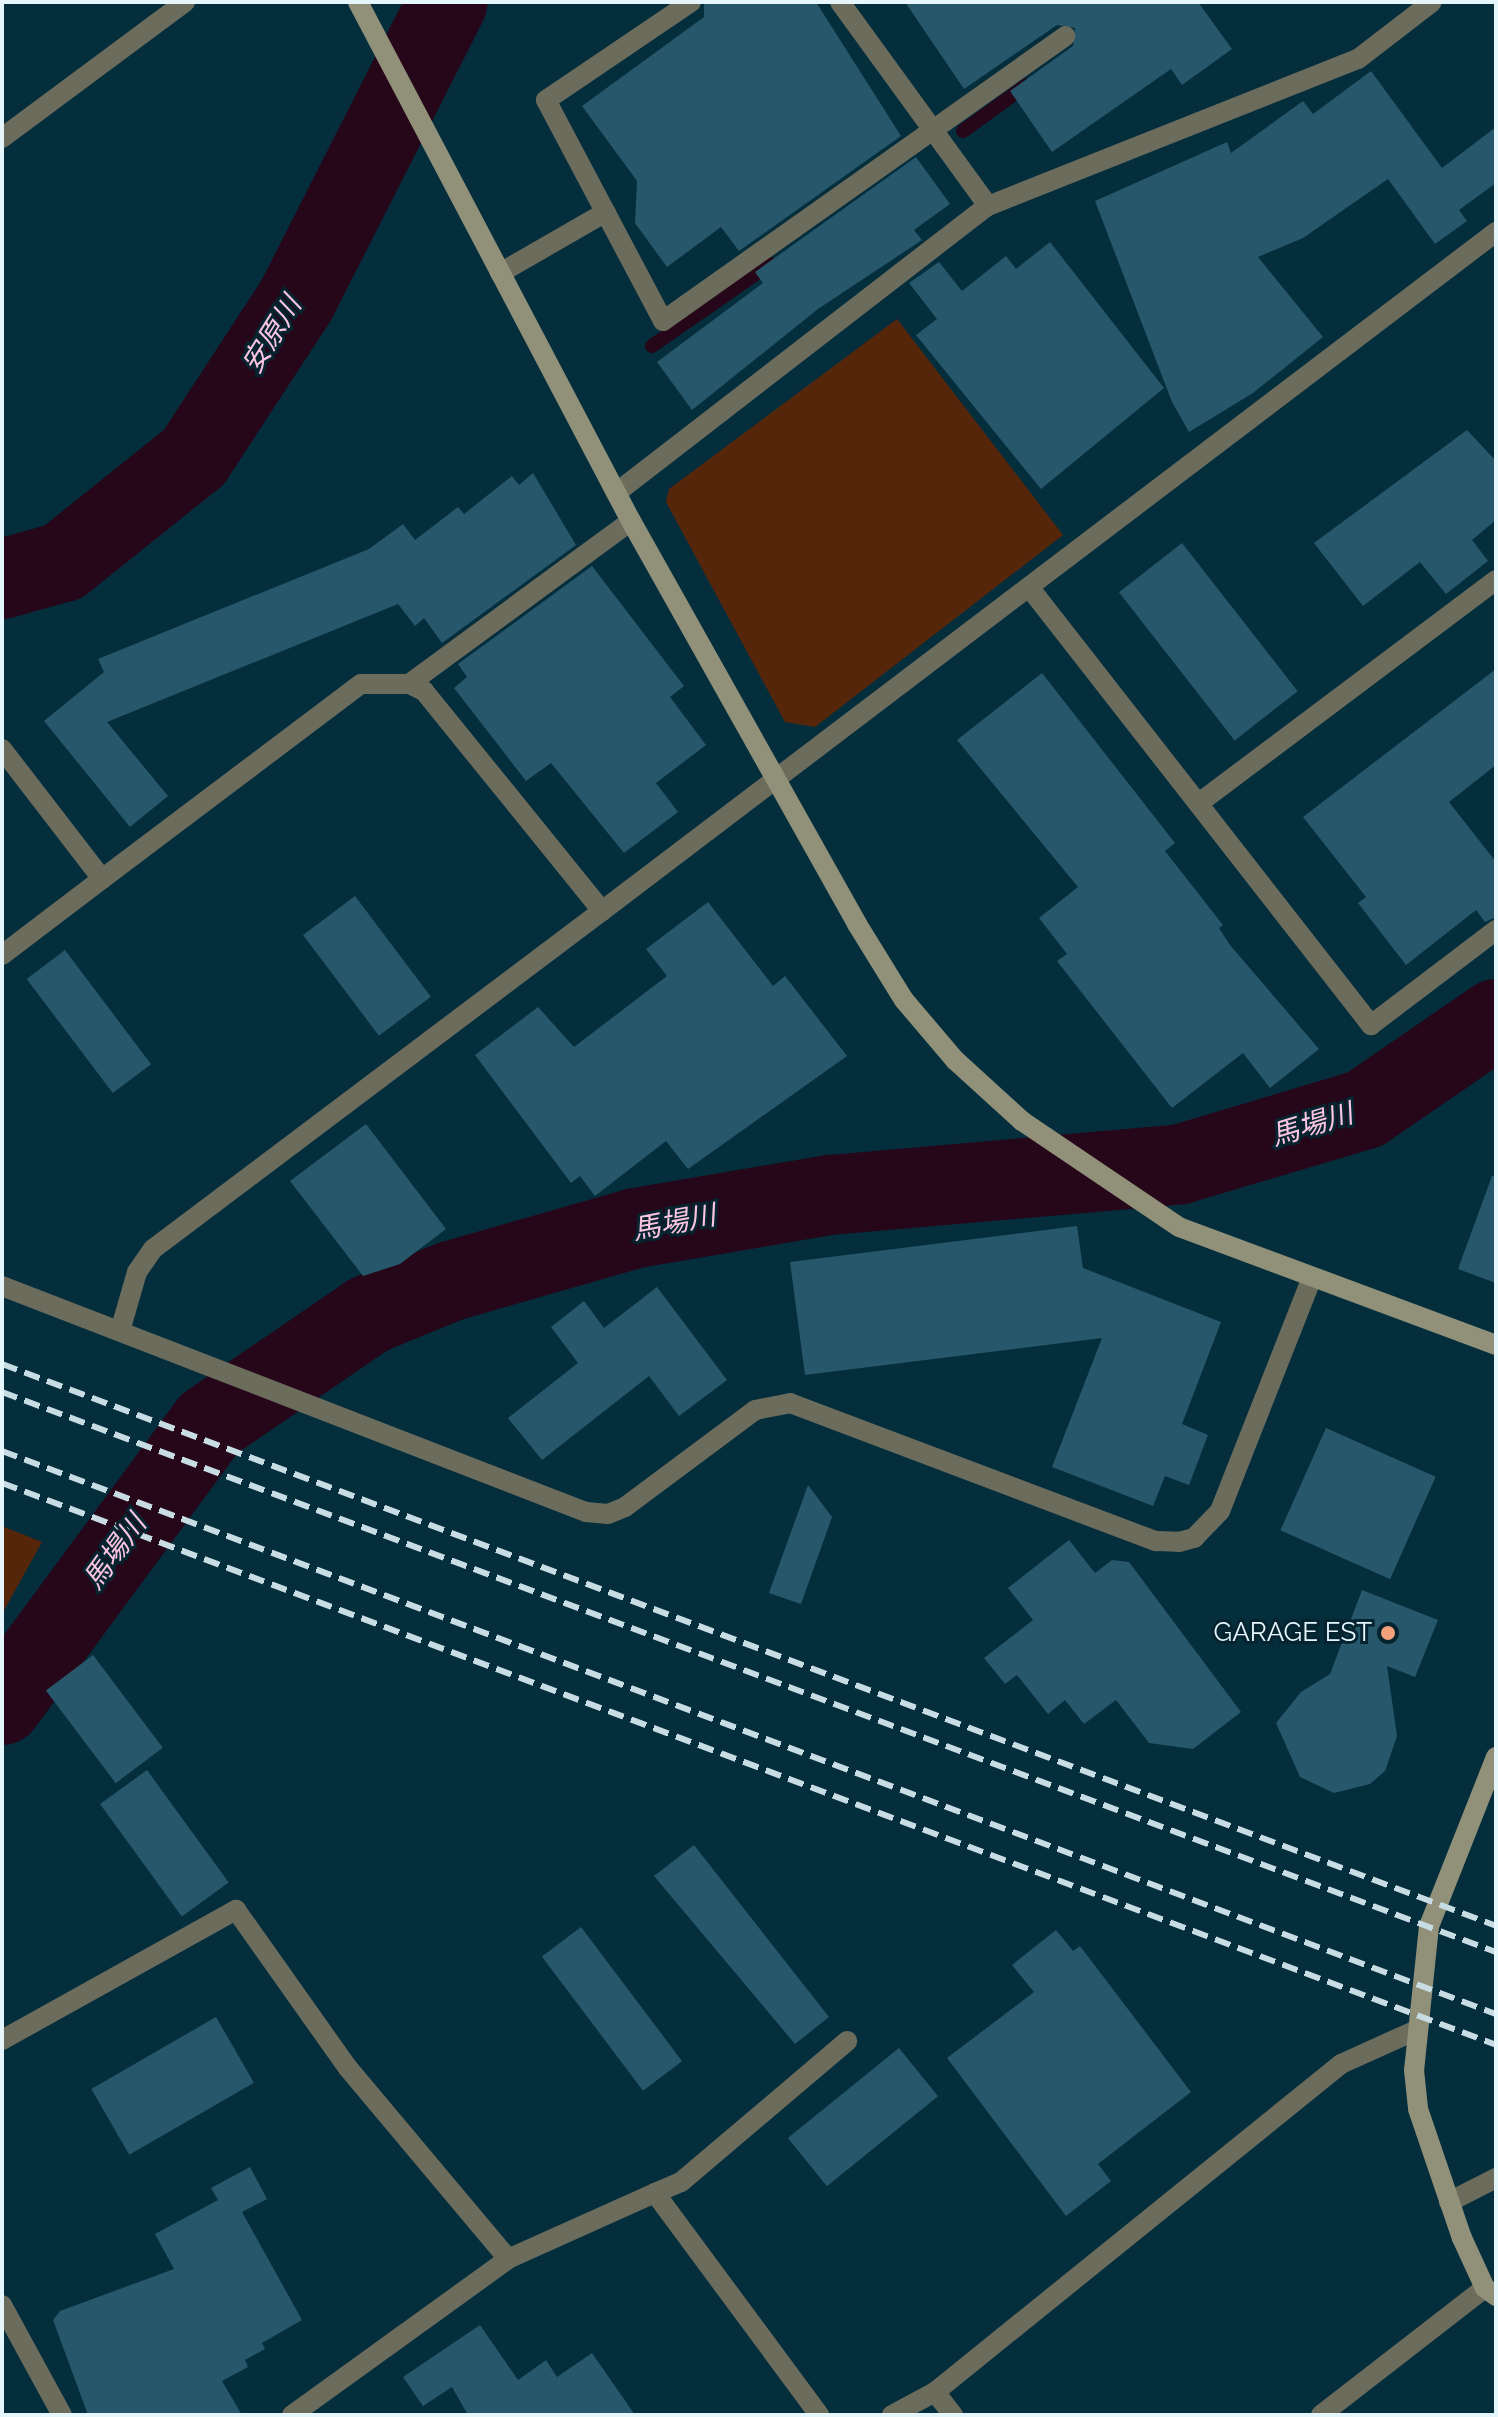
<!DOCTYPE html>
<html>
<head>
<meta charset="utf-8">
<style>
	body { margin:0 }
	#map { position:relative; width:1498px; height:2417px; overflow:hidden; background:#052e3d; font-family:Raleway,"Noto Sans JP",sans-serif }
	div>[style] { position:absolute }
	.green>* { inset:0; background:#56260b }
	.stream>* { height:14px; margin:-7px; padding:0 7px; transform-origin:7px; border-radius:7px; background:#260619 }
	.river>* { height:80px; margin:-40px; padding:0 40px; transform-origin:40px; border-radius:40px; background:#260619 }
	.building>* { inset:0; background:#27576b; transform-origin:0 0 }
	.lane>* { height:20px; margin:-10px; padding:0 10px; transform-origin:10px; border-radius:10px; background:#6c6c5d }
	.street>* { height:20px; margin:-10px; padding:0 10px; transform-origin:10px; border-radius:10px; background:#6c6c5d }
	.secondary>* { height:20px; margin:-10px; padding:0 10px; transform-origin:10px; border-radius:10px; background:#919179 }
	.rail>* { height:6px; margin-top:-3px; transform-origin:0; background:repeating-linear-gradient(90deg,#c8dce4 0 16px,transparent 0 24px) }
	.dots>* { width:22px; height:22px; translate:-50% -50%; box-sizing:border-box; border:4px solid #06242f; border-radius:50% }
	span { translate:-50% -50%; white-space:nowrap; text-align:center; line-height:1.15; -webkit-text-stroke:6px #06242f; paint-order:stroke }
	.poi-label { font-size:26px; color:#e5f6fd }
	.right { translate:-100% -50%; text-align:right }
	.water-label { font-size:28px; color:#fcc5e1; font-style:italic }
	.frame { position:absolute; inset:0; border:4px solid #e5f6fd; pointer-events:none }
</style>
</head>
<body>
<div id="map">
	<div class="green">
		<div style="clip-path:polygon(897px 319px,1063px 535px,815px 727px,785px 722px,666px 502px,669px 489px)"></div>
		<div style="clip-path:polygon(2px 1526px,42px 1542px,2px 1614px)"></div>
	</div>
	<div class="stream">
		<div style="left:963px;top:131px;width:79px;rotate:-35.7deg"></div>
		<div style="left:652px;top:346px;width:144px;rotate:-34.8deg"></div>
	</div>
	<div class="river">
		<div style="left:2px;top:579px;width:63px;rotate:-15.6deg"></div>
		<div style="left:63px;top:562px;width:168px;rotate:-38.7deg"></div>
		<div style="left:194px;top:457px;width:189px;rotate:-56.9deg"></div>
		<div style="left:297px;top:299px;width:333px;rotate:-63.1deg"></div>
		<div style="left:2px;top:1705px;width:349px;rotate:-53.6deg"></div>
		<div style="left:209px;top:1424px;width:193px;rotate:-34.4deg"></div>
		<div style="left:368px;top:1315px;width:90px;rotate:-22.3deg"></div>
		<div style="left:451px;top:1281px;width:192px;rotate:-16deg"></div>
		<div style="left:636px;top:1228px;width:197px;rotate:-9.7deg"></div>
		<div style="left:830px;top:1195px;width:352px;rotate:-5deg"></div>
		<div style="left:1181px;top:1164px;width:192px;rotate:-16.6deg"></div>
		<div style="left:1365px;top:1109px;width:159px;rotate:-34.5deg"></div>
	</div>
	<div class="building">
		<div style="clip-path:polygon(704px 2px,816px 2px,901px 136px,739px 251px,721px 227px,667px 267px,635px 223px,637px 181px,582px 106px,704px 17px)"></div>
		<div style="clip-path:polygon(905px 2px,1198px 2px,1232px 49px,1182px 85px,1171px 69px,1052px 152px,1010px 91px,1073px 46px,1075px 28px,1057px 25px,964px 89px)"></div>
		<div style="clip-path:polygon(1371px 71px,1442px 168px,1496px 127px,1496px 183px,1459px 210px,1467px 221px,1435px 244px,1388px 179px,1303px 238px,1258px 257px,1323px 337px,1253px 393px,1189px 432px,1172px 402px,1095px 201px,1227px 142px,1231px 153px,1303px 101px,1313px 114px)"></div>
		<div style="clip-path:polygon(916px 157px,950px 204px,914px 230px,922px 240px,818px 309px,692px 410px,657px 362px,763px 283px,755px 272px)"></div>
		<div style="clip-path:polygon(1050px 242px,1164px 388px,1041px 489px,916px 335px,937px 319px,909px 283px,939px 262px,962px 291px,1006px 256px,1016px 269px)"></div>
		<div style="clip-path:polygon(1467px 430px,1496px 461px,1496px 520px,1472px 540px,1488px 561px,1446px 594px,1420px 562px,1363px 606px,1314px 543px)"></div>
		<div style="clip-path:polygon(533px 473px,576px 545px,442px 643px,424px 618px,415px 626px,398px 604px,107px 722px,168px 796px,130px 827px,44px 721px,104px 672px,98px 659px,369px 549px,403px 524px,415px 540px,458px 507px,464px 514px,512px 476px,519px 485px)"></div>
		<div style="left:1182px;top:543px;width:188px;height:80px;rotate:52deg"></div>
		<div style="clip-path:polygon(592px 566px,684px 686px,670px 697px,706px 745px,656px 783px,678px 812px,624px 853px,551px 763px,526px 781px,454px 688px,467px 677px,458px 664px)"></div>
		<div style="clip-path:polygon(1496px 669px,1496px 765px,1449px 802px,1496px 862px,1496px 917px,1485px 922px,1476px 910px,1406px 965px,1358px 903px,1366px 897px,1303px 817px)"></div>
		<div style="clip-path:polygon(1042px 673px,1175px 843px,1165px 851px,1223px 925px,1219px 928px,1230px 945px,1319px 1049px,1270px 1088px,1243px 1053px,1172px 1108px,1057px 961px,1067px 954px,1039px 918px,1078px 887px,957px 740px)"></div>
		<div style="left:355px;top:896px;width:126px;height:65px;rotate:53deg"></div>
		<div style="clip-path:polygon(708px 902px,773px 986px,785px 976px,847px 1056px,688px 1169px,666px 1141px,595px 1196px,580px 1176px,571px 1183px,475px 1055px,538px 1007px,574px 1047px,667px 976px,646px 949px)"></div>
		<div style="left:65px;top:950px;width:143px;height:48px;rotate:53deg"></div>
		<div style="clip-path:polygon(366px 1124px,446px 1229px,400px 1264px,363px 1276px,290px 1181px)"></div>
		<div style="clip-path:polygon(1492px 1176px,1496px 1176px,1496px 1283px,1458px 1269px)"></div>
		<div style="clip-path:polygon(1077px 1226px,1083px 1268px,1221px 1322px,1182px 1424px,1208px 1435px,1189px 1485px,1165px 1476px,1153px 1506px,1052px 1467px,1102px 1338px,805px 1375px,790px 1262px)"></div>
		<div style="clip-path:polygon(657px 1287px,727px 1380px,679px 1416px,649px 1376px,542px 1460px,508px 1418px,578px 1363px,551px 1327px,584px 1301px,604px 1328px)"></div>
		<div style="left:1326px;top:1428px;width:120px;height:112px;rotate:24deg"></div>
		<div style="clip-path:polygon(808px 1485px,832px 1517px,801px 1604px,769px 1593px)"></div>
		<div style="clip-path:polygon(1069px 1540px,1095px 1573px,1112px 1560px,1129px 1562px,1241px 1712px,1193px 1749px,1149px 1743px,1116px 1700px,1084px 1724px,1065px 1700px,1048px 1714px,1017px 1675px,1005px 1684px,984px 1658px,1033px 1620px,1008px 1588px)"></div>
		<div style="clip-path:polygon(1362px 1590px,1438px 1620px,1415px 1677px,1387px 1666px,1397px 1736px,1385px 1771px,1370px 1784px,1334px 1793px,1300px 1777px,1276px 1723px,1301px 1692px,1330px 1674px)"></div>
		<div style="left:93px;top:1655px;width:116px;height:59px;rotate:53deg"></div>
		<div style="left:147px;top:1770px;width:139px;height:58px;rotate:54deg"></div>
		<div style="clip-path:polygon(694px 1845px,829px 2017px,795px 2044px,654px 1876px)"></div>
		<div style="left:581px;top:1927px;width:168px;height:49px;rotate:53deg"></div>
		<div style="clip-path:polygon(1056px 1930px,1073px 1951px,1080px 1946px,1191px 2092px,1098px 2164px,1111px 2181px,1066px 2216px,947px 2058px,1034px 1992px,1012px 1965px)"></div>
		<div style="left:216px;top:2017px;width:76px;height:144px;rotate:60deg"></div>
		<div style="left:899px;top:2048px;width:62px;height:143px;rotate:51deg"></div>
		<div style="clip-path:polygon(250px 2167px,267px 2199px,242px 2212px,302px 2320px,262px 2343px,265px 2349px,245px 2360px,248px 2367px,222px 2381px,242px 2415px,88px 2415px,53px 2320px,60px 2311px,174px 2269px,155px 2234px,218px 2200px,211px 2188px)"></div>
		<div style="clip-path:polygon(480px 2325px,518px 2380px,546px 2360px,557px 2377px,592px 2353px,635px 2415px,468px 2415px,452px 2387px,423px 2406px,403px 2377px)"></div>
	</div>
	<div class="lane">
		<div style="left:1449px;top:2202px;width:53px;rotate:-27.1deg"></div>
	</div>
	<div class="street">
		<div style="left:691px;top:2px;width:175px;rotate:145.9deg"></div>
		<div style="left:546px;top:100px;width:250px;rotate:62.1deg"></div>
		<div style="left:663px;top:321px;width:493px;rotate:-35.3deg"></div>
		<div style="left:840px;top:2px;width:252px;rotate:54deg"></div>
		<div style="left:2px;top:138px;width:228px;rotate:-36.6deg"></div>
		<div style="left:500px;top:273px;width:122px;rotate:-29.9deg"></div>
		<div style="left:616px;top:493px;width:470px;rotate:-37.7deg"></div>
		<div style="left:988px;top:206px;width:398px;rotate:-21.7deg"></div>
		<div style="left:1358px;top:59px;width:93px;rotate:-37.6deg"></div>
		<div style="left:1029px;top:587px;width:556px;rotate:52.02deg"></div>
		<div style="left:1371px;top:1025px;width:157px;rotate:-37.2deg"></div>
		<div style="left:409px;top:684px;width:275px;rotate:-36.3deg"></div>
		<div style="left:2px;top:749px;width:164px;rotate:52.4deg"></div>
		<div style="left:102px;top:879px;width:324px;rotate:-37deg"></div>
		<div style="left:361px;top:684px;width:48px"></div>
		<div style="left:409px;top:684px;width:17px;rotate:25deg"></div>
		<div style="left:424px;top:691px;width:283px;rotate:51deg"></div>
		<div style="left:602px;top:911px;width:1123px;rotate:-37.22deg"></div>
		<div style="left:1199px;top:803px;width:371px;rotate:-36.9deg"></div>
		<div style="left:2px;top:955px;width:126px;rotate:-37.2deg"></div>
		<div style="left:2px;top:1286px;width:626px;rotate:21.16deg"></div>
		<div style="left:586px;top:1512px;width:22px;rotate:5deg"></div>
		<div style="left:608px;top:1514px;width:18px;rotate:-22deg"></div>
		<div style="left:625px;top:1507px;width:162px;rotate:-36.7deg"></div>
		<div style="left:755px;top:1410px;width:36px;rotate:-11deg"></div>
		<div style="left:790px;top:1403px;width:391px;rotate:20.7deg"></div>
		<div style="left:1156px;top:1541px;width:23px;rotate:2deg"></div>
		<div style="left:1179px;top:1542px;width:16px;rotate:-15deg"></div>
		<div style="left:1194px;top:1538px;width:37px;rotate:-46deg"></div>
		<div style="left:1220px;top:1511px;width:251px;rotate:-68.5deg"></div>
		<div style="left:120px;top:1331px;width:61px;rotate:-73.9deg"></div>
		<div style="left:137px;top:1272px;width:28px;rotate:-55deg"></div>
		<div style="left:153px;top:1249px;width:562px;rotate:-36.97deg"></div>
		<div style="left:2px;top:2040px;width:268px;rotate:-29.1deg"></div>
		<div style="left:236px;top:1910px;width:194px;rotate:54.7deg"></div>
		<div style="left:348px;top:2068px;width:249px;rotate:50deg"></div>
		<div style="left:655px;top:2193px;width:28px;rotate:-23deg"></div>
		<div style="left:681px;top:2182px;width:218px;rotate:-40.3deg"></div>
		<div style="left:2px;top:2305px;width:125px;rotate:61.4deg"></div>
		<div style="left:935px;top:2392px;width:29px;rotate:52deg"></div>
		<div style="left:292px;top:2415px;width:266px;rotate:-35.8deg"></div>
		<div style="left:508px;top:2259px;width:161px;rotate:-24.2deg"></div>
		<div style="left:655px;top:2193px;width:276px;rotate:53.5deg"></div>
		<div style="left:892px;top:2415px;width:49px;rotate:-28.1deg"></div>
		<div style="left:935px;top:2392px;width:522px;rotate:-38.93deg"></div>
		<div style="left:1341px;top:2064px;width:80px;rotate:-24.3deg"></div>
		<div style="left:1321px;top:2415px;width:207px;rotate:-37.8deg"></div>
	</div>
	<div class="secondary">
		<div style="left:358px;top:2px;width:586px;rotate:62.26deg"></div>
		<div style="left:631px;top:521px;width:462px;rotate:60.7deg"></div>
		<div style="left:857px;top:924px;width:89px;rotate:58.3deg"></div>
		<div style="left:904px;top:1000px;width:79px;rotate:49.6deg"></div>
		<div style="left:955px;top:1060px;width:91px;rotate:42.3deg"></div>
		<div style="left:1022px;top:1121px;width:189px;rotate:34deg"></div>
		<div style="left:1179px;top:1227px;width:338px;rotate:20.4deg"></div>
		<div style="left:1496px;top:1757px;width:182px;rotate:111.6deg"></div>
		<div style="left:1429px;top:1926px;width:145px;rotate:95.9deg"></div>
		<div style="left:1414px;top:2070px;width:39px;rotate:84deg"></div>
		<div style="left:1418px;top:2109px;width:136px;rotate:71.2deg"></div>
		<div style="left:1462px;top:2238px;width:55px;rotate:65.3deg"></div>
		<div style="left:1485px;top:2288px;width:14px;rotate:36deg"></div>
	</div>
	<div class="rail">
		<div style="left:2px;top:1364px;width:1596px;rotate:20.61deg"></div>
		<div style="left:2px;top:1392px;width:1596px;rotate:20.55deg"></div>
		<div style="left:2px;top:1451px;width:1597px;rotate:20.65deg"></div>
		<div style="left:2px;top:1483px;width:1596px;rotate:20.61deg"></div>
	</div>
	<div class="dots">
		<div style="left:1388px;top:1633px;background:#f1a27b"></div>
	</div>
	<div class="poi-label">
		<span class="right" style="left:1372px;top:1633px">GARAGE EST</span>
	</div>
	<div class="water-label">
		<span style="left:272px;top:335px;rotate:-58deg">安原川</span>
		<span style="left:1312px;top:1125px;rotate:-17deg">馬場川</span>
		<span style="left:674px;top:1223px;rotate:-11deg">馬場川</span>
		<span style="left:115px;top:1552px;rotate:-54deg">馬場川</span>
	</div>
	<div class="frame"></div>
</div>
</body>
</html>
